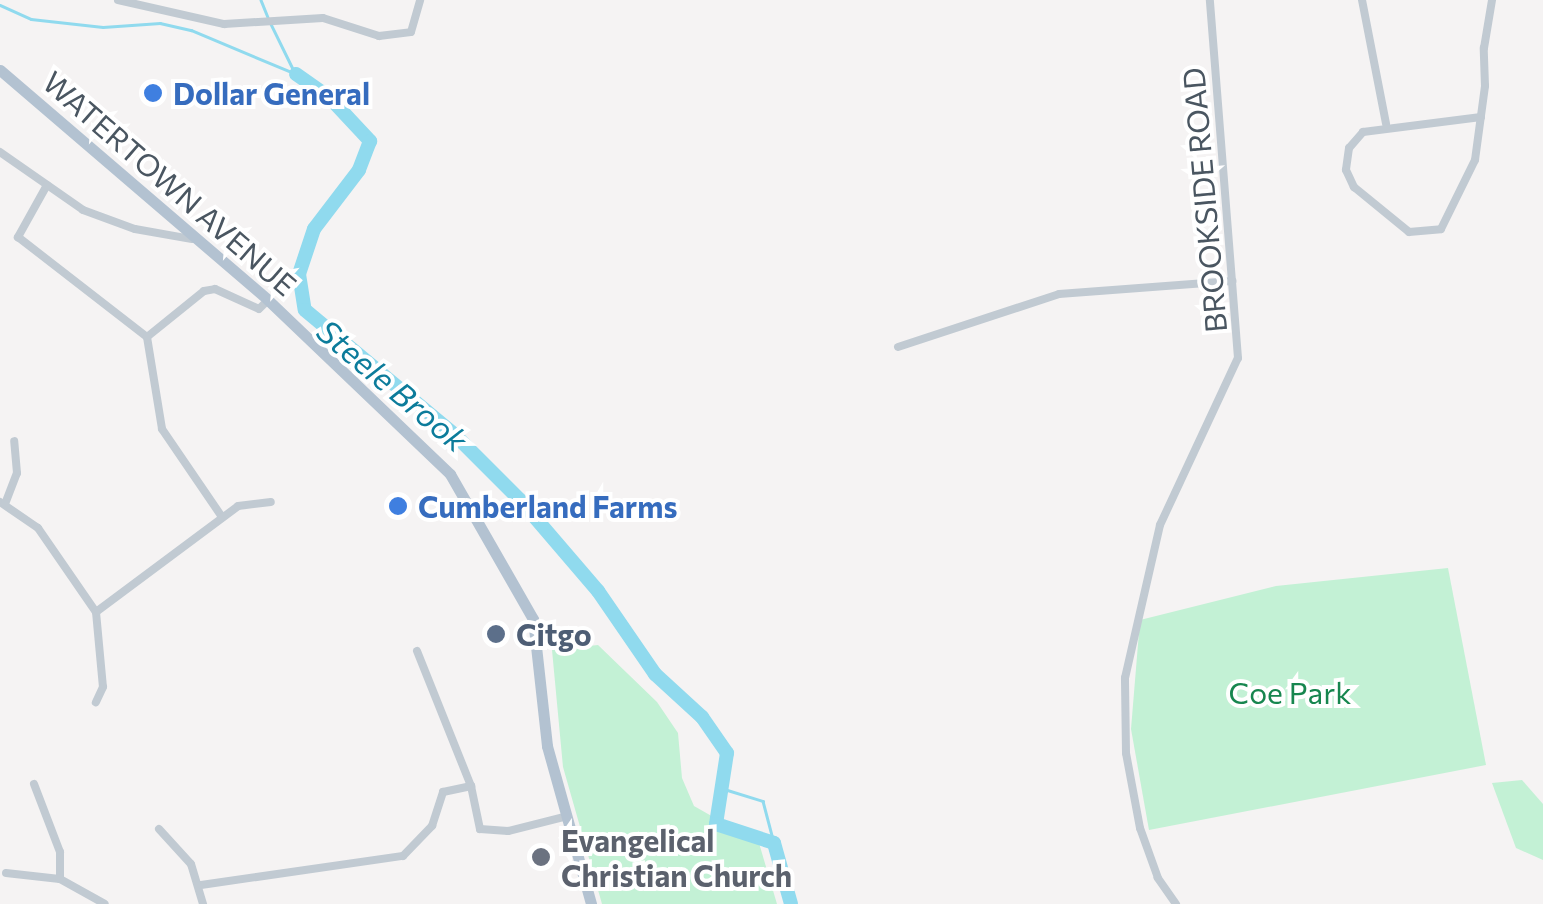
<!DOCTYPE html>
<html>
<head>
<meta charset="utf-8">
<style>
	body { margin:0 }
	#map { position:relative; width:1543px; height:904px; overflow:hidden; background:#f5f3f3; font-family:Commissioner,sans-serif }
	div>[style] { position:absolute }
	.green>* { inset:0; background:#c3f1d5 }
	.stream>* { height:2.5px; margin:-1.25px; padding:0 1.25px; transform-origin:1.25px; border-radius:1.25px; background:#90daee }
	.river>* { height:14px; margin:-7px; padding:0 7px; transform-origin:7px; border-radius:7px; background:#90daee }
	.street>* { height:8px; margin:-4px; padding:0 4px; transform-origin:4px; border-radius:4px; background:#c1cad2 }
	.primary>* { height:11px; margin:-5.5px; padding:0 5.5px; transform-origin:5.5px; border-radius:5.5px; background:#b3c2d1 }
	.dots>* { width:28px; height:28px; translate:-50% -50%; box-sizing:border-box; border:5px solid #fff; border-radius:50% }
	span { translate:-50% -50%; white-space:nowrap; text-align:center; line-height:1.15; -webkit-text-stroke:8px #fff; paint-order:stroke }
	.shop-label { font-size:30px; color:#366cbe; font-weight:700 }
	.left { translate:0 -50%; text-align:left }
	.street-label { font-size:30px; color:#4a5661 }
	.service-label { font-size:30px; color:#4e5e75; font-weight:700 }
	.park-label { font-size:30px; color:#17864f }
	.worship-label { font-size:30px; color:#5b616d; font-weight:700 }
	.water-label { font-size:32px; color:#0c7c9b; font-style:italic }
</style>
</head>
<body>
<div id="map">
	<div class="green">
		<div style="clip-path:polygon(1448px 568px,1486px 765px,1149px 830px,1131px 729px,1140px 620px,1276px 586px)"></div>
		<div style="clip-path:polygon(598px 645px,657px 702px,678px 733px,682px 778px,694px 806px,759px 843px,777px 904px,602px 904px,563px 767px,552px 650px)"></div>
		<div style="clip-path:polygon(1522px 780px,1543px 804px,1543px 860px,1516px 848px,1492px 783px)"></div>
	</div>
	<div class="stream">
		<div style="left:261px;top:0;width:18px;rotate:68deg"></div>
		<div style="left:0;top:5px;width:34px;rotate:24deg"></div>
		<div style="left:31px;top:19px;width:72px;rotate:6.3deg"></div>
		<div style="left:103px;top:27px;width:57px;rotate:-4deg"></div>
		<div style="left:160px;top:23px;width:32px;rotate:13deg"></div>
		<div style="left:191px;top:30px;width:114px;rotate:22.7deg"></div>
		<div style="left:271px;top:24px;width:52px;rotate:63.9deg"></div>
		<div style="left:721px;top:788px;width:44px;rotate:17.2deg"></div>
		<div style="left:763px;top:801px;width:43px;rotate:75.3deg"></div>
	</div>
	<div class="river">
		<div style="left:296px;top:74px;width:39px;rotate:35deg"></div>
		<div style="left:328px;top:96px;width:62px;rotate:47deg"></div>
		<div style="left:370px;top:141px;width:31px;rotate:111deg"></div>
		<div style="left:359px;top:170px;width:74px;rotate:127.3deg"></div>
		<div style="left:314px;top:229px;width:47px;rotate:108.4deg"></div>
		<div style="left:299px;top:274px;width:36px;rotate:81deg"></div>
		<div style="left:305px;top:310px;width:194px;rotate:39.8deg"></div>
		<div style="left:454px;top:434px;width:93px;rotate:45deg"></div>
		<div style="left:520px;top:500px;width:120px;rotate:49.4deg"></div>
		<div style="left:598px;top:591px;width:101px;rotate:55.5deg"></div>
		<div style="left:655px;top:674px;width:64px;rotate:42.5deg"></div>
		<div style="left:702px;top:717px;width:44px;rotate:55.2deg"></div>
		<div style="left:727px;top:753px;width:72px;rotate:98.8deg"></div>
		<div style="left:716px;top:824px;width:61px;rotate:18.1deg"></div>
		<div style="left:774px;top:843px;width:63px;rotate:74.4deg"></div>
	</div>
	<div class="street">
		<div style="left:118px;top:0;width:109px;rotate:12.8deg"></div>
		<div style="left:224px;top:24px;width:99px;rotate:-3.5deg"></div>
		<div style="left:323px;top:18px;width:59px;rotate:17.8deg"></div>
		<div style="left:379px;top:36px;width:32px;rotate:-7deg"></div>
		<div style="left:411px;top:32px;width:33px;rotate:-74deg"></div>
		<div style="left:1362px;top:0;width:126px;rotate:79deg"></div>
		<div style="left:1481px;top:117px;width:119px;rotate:172.8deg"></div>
		<div style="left:1363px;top:132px;width:21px;rotate:131deg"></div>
		<div style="left:1349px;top:148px;width:22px;rotate:98deg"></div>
		<div style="left:1346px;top:170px;width:19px;rotate:65deg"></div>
		<div style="left:1354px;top:187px;width:71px;rotate:39.3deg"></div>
		<div style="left:1409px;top:232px;width:32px;rotate:-5deg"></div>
		<div style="left:1441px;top:229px;width:77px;rotate:-63.8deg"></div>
		<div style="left:1475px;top:160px;width:75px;rotate:-82.3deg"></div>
		<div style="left:1485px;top:86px;width:38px;rotate:-92deg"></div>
		<div style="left:1484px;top:48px;width:49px;rotate:-80.5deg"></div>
		<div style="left:0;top:152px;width:101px;rotate:34.9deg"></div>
		<div style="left:83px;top:210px;width:55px;rotate:20.1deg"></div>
		<div style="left:135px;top:229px;width:58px;rotate:10deg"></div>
		<div style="left:47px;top:185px;width:60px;rotate:119.1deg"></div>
		<div style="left:18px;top:237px;width:163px;rotate:37.8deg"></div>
		<div style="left:147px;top:337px;width:93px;rotate:80.7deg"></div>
		<div style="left:162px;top:429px;width:107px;rotate:55.7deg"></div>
		<div style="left:147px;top:337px;width:73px;rotate:-38.9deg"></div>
		<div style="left:204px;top:291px;width:11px;rotate:-10deg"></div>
		<div style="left:215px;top:289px;width:48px;rotate:24.4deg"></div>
		<div style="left:259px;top:309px;width:13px;rotate:-45deg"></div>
		<div style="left:898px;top:347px;width:169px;rotate:-18.2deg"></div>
		<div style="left:1059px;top:294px;width:174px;rotate:-4.3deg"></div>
		<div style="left:0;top:502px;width:46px;rotate:34.4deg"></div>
		<div style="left:38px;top:528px;width:102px;rotate:55.4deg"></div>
		<div style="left:96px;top:612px;width:75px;rotate:84.7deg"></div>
		<div style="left:103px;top:687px;width:17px;rotate:115deg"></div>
		<div style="left:5px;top:504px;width:33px;rotate:-69deg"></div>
		<div style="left:17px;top:473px;width:32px;rotate:-95deg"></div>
		<div style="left:96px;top:612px;width:177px;rotate:-36.7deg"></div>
		<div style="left:238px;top:506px;width:33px;rotate:-7deg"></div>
		<div style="left:417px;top:651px;width:145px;rotate:68.2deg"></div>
		<div style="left:471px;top:786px;width:44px;rotate:78.2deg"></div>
		<div style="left:480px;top:829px;width:28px;rotate:4deg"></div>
		<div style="left:508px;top:831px;width:58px;rotate:-14deg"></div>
		<div style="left:34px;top:784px;width:73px;rotate:69.1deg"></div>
		<div style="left:60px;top:852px;width:27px;rotate:90deg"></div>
		<div style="left:159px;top:829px;width:47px;rotate:47.6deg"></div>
		<div style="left:191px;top:864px;width:42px;rotate:73.3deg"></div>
		<div style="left:6px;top:873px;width:54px;rotate:6.3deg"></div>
		<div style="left:60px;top:879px;width:51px;rotate:29.1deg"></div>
		<div style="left:201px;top:885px;width:204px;rotate:-8.2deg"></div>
		<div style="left:403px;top:856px;width:42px;rotate:-46deg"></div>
		<div style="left:432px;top:826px;width:36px;rotate:-72deg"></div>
		<div style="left:443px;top:792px;width:29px;rotate:-12deg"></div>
		<div style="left:1176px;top:904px;width:32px;rotate:-125deg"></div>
		<div style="left:1158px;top:878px;width:53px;rotate:-109.8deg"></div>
		<div style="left:1140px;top:828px;width:76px;rotate:-100.6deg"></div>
		<div style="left:1126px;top:753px;width:75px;rotate:-90.8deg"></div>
		<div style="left:1125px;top:678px;width:157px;rotate:-77.1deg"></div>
		<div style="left:1160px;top:525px;width:184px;rotate:-65deg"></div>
		<div style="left:1238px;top:358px;width:359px;rotate:-94.5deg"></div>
	</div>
	<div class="primary">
		<div style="left:0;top:70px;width:353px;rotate:40.6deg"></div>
		<div style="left:268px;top:300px;width:252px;rotate:43.7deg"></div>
		<div style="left:450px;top:474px;width:167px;rotate:60.2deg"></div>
		<div style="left:533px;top:619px;width:128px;rotate:83.7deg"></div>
		<div style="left:547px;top:746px;width:164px;rotate:74.4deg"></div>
	</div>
	<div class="dots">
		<div style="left:153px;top:93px;background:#3f7fe0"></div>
		<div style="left:398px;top:506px;background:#3f7fe0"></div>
		<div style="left:496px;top:634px;background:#5c6f8a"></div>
		<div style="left:541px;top:857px;background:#6b7280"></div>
	</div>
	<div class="shop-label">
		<span class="left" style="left:173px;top:93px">Dollar General</span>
		<span class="left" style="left:418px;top:506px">Cumberland Farms</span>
	</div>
	<div class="street-label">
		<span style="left:170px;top:183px;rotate:41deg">WATERTOWN AVENUE</span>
		<span style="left:1204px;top:200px;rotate:-95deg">BROOKSIDE ROAD</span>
	</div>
	<div class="service-label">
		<span class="left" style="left:516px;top:634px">Citgo</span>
	</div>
	<div class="park-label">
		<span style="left:1290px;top:692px">Coe Park</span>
	</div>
	<div class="worship-label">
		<span class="left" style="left:561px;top:857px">Evangelical<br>Christian Church</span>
	</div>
	<div class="water-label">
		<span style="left:393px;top:385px;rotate:40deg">Steele Brook</span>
	</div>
</div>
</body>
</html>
